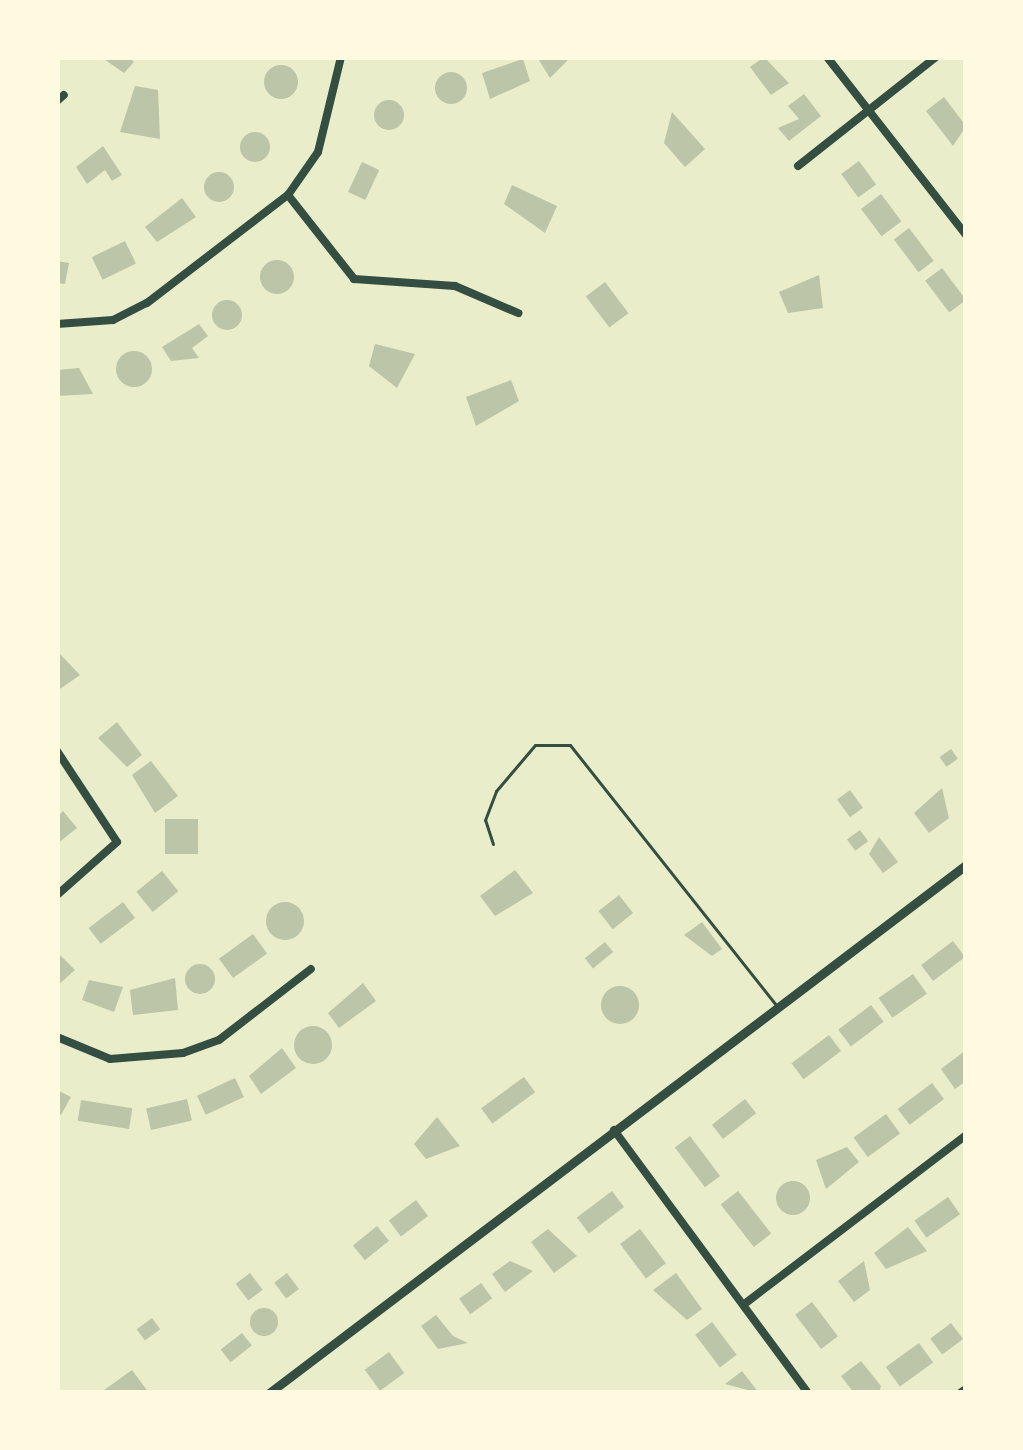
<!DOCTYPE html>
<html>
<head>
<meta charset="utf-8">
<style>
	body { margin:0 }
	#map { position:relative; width:1023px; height:1450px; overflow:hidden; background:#e9edc9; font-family:Lato,sans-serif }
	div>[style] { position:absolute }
	.building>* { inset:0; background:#bcc5a7; transform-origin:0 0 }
	.round { border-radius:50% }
	.service>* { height:3px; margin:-1.5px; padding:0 1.5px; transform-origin:1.5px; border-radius:1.5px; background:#344e41 }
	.minor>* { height:8px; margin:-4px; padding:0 4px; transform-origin:4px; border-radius:4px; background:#344e41 }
	.tertiary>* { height:9px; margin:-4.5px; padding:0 4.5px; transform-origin:4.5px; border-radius:4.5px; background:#344e41 }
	span { translate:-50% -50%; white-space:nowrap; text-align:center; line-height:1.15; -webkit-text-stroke:9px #fefae0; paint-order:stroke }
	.frame { position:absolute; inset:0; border:60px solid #fefae0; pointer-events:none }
</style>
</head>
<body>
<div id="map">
	<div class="building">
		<div style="clip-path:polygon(101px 57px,129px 57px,134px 62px,124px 73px)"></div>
		<div style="clip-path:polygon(537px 57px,571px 57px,550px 78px)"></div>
		<div style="clip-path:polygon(764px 57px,789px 83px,771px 95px,750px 67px)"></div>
		<div style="clip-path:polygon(523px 59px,530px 81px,490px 99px,482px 73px)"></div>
		<div class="round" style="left:264px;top:65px;width:34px;height:34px"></div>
		<div class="round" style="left:435px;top:72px;width:32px;height:32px"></div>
		<div style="clip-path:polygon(135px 86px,158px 90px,160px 139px,120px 132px)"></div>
		<div style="clip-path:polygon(804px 94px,821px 116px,789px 141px,778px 128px,799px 119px,788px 106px)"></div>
		<div style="clip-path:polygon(944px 97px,966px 126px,953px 146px,926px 111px)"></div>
		<div class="round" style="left:374px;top:100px;width:30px;height:30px"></div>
		<div style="clip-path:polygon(672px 112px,705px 149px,685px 167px,664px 143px)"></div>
		<div class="round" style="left:240px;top:132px;width:30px;height:30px"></div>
		<div style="clip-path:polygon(103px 146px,122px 175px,112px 181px,105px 170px,87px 184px,76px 167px)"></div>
		<div style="left:859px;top:161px;width:29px;height:22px;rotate:54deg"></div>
		<div style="left:362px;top:162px;width:19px;height:33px;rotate:25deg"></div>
		<div class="round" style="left:204px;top:172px;width:30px;height:30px"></div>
		<div style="clip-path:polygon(512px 185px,557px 206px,545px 233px,504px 204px)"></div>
		<div style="left:881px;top:194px;width:34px;height:25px;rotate:53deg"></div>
		<div style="clip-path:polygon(182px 198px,196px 217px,157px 242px,145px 227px)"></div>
		<div style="left:909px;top:228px;width:41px;height:19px;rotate:53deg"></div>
		<div style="left:125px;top:241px;width:25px;height:37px;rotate:64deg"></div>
		<div class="round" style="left:260px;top:260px;width:34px;height:34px"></div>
		<div style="clip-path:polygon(57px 261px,69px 263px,65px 284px,57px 283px)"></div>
		<div style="left:942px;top:268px;width:40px;height:21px;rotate:53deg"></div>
		<div style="clip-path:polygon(819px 275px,823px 308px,788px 313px,779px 292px)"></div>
		<div style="left:605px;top:282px;width:39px;height:24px;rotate:53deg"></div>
		<div class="round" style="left:212px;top:300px;width:30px;height:30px"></div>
		<div style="clip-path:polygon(199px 324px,208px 336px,192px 348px,199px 358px,171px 361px,162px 347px)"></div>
		<div style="clip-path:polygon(375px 344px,415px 354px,397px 388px,369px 366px)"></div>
		<div class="round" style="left:116px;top:351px;width:36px;height:36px"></div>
		<div style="clip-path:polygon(79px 368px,93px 394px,57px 396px,57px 370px)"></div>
		<div style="clip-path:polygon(511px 380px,519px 401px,476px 426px,466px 397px)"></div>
		<div style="clip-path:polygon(57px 651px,80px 675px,57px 691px)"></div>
		<div style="clip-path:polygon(117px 722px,142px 755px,127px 767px,98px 738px)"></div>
		<div style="left:951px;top:749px;width:12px;height:14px;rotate:55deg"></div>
		<div style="clip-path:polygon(151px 761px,178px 796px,155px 813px,132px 775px)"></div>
		<div style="clip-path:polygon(942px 788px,949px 818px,929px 833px,914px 813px)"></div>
		<div style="left:850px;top:790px;width:22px;height:16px;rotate:54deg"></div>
		<div style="clip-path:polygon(63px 811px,77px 828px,57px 844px,57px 817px)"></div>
		<div style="left:165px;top:819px;width:33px;height:35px"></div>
		<div style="left:860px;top:830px;width:14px;height:16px;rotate:54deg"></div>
		<div style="clip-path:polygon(879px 837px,898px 862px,883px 873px,869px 854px)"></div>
		<div style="clip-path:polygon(515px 870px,533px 893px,495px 916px,480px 896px)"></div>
		<div style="left:162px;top:871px;width:26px;height:33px;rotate:51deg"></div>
		<div style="left:619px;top:895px;width:23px;height:26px;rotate:52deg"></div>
		<div style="left:123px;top:902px;width:20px;height:43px;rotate:53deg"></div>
		<div class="round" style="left:266px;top:902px;width:38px;height:38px"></div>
		<div style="clip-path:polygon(702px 922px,722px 949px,712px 956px,684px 935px)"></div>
		<div style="left:253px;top:934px;width:24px;height:42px;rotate:54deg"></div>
		<div style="left:953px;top:941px;width:20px;height:40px;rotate:53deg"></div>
		<div style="left:605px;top:942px;width:13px;height:26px;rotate:51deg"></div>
		<div style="clip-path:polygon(57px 952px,75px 970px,57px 986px)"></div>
		<div class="round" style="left:185px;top:964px;width:30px;height:30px"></div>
		<div style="left:913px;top:974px;width:24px;height:42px;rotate:55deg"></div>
		<div style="clip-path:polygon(175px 978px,178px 1010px,133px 1015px,130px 990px)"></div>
		<div style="clip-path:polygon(89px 980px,123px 987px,114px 1012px,82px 1000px)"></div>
		<div style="clip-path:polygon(363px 983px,376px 1001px,339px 1028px,328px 1013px)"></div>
		<div class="round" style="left:601px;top:986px;width:38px;height:38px"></div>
		<div style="left:871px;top:1005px;width:21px;height:41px;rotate:53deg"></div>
		<div class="round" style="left:294px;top:1026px;width:38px;height:38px"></div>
		<div style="left:829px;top:1035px;width:20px;height:47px;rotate:53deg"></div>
		<div style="clip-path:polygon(282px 1048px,296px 1068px,261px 1094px,249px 1076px)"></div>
		<div style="clip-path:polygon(966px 1050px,966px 1081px,955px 1089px,941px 1069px)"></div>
		<div style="left:524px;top:1077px;width:19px;height:53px;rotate:54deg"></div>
		<div style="left:235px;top:1078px;width:21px;height:42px;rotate:65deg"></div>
		<div style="left:932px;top:1083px;width:20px;height:43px;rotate:53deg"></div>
		<div style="clip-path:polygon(57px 1090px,71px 1097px,61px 1115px,57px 1113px)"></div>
		<div style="left:187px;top:1099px;width:22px;height:42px;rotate:77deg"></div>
		<div style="left:745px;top:1099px;width:18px;height:42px;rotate:52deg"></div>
		<div style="left:81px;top:1100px;width:52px;height:21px;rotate:9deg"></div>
		<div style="left:886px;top:1114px;width:24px;height:40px;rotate:54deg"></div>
		<div style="clip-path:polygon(437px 1117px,460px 1146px,426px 1159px,414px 1144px)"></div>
		<div style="left:690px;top:1136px;width:50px;height:19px;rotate:53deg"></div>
		<div style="clip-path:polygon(847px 1147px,859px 1162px,826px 1189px,816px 1160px)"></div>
		<div class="round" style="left:776px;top:1181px;width:34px;height:34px"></div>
		<div style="left:612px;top:1191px;width:20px;height:44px;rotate:53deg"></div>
		<div style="left:738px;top:1191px;width:54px;height:22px;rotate:52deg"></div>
		<div style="left:948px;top:1197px;width:21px;height:41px;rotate:55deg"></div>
		<div style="left:416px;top:1200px;width:20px;height:34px;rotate:53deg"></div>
		<div style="left:377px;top:1226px;width:19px;height:31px;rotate:51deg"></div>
		<div style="clip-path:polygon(908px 1227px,927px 1251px,886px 1269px,874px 1253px)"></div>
		<div style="clip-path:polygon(548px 1229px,577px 1256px,554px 1273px,531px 1242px)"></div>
		<div style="left:640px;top:1229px;width:43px;height:25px;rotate:53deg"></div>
		<div style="clip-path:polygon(510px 1261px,533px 1271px,505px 1292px,492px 1274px)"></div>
		<div style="clip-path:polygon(864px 1261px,870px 1290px,854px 1302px,838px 1281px)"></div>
		<div style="left:250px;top:1273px;width:21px;height:18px;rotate:53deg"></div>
		<div style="left:287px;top:1273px;width:20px;height:16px;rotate:53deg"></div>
		<div style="clip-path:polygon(676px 1273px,702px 1309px,687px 1320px,653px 1290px)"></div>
		<div style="left:481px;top:1283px;width:19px;height:27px;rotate:54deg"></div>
		<div style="left:812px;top:1302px;width:43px;height:21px;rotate:53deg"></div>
		<div class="round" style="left:250px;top:1308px;width:28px;height:28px"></div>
		<div style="clip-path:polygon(436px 1315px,453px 1336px,468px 1343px,438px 1349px,421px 1326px)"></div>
		<div style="left:152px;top:1318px;width:14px;height:19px;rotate:54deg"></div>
		<div style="left:712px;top:1322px;width:41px;height:21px;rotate:53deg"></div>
		<div style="left:951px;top:1323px;width:20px;height:26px;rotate:53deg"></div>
		<div style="left:242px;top:1333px;width:16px;height:27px;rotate:52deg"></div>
		<div style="left:919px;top:1343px;width:24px;height:41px;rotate:54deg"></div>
		<div style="left:389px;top:1352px;width:26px;height:30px;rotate:54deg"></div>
		<div style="clip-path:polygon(861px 1361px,881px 1386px,879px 1393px,854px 1393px,841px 1376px)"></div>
		<div style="clip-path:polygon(132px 1370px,149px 1393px,100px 1393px)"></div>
		<div style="clip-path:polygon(742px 1371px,759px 1393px,725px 1384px)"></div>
	</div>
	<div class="service">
		<div style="left:493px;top:844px;width:25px;rotate:-108deg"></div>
		<div style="left:485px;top:820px;width:31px;rotate:-69deg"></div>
		<div style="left:496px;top:791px;width:60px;rotate:-49.7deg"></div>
		<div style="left:535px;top:745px;width:35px"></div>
		<div style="left:570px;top:745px;width:333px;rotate:51.6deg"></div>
	</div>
	<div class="minor">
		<div style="left:827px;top:57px;width:226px;rotate:52deg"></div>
		<div style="left:57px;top:101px;width:9px;rotate:-41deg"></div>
		<div style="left:798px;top:166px;width:176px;rotate:-38.3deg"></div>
		<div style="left:288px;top:195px;width:107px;rotate:51.8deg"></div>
		<div style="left:354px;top:279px;width:101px;rotate:4deg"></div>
		<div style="left:455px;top:286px;width:69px;rotate:23.2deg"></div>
		<div style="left:57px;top:324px;width:56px;rotate:-4.1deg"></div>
		<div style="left:113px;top:320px;width:38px;rotate:-27deg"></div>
		<div style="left:147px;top:303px;width:178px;rotate:-37.5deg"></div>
		<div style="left:288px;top:195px;width:52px;rotate:-55.1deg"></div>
		<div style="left:318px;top:152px;width:98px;rotate:-76.4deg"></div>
		<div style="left:57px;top:751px;width:109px;rotate:56.6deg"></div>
		<div style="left:117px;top:842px;width:80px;rotate:138.5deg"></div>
		<div style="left:57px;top:1037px;width:57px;rotate:22.5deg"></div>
		<div style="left:110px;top:1059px;width:73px;rotate:-4.7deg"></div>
		<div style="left:183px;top:1053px;width:38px;rotate:-20deg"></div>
		<div style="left:219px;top:1040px;width:116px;rotate:-37.7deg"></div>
		<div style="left:614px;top:1130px;width:327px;rotate:53.6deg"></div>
		<div style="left:747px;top:1302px;width:275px;rotate:-37.3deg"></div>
		<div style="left:960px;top:1393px;width:7px;rotate:-34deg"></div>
	</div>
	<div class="tertiary">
		<div style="left:269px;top:1393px;width:874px;rotate:-37.15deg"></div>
	</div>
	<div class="frame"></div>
</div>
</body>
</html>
